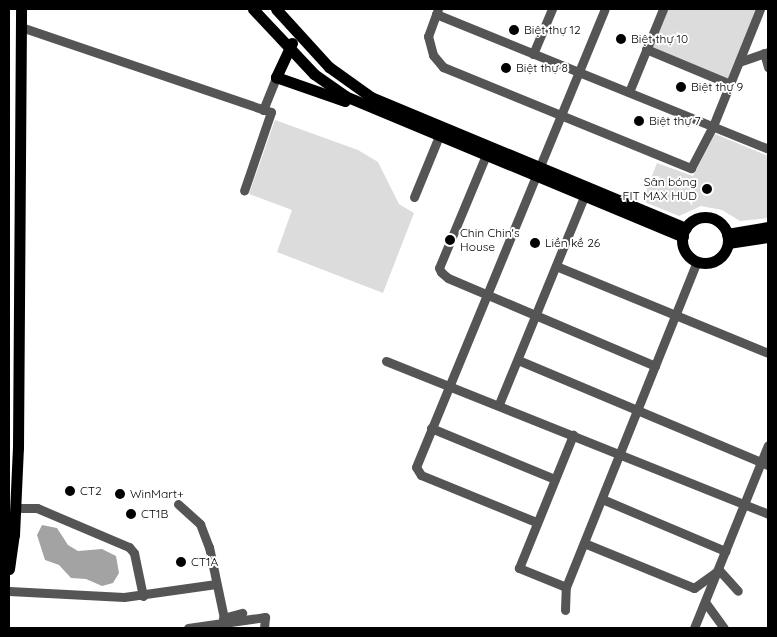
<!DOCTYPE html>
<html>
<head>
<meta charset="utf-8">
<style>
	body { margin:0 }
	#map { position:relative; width:777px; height:637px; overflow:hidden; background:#fff; font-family:Quicksand,sans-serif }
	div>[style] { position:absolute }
	.green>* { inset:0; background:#dcdcdc }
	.water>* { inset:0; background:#a3a3a3 }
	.minor>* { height:9px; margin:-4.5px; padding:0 4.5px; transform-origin:4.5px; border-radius:4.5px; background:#555 }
	.major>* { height:11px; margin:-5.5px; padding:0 5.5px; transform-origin:5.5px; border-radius:5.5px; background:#000 }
	.major>.ring { margin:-5.5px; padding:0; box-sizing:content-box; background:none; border:11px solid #000; border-radius:50% }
	.dots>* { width:14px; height:14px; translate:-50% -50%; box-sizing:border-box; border:2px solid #fff; border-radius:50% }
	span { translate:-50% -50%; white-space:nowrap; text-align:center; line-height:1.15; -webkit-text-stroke:4px #fff; paint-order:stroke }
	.poi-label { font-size:12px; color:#000 }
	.left { translate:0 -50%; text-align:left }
	.right { translate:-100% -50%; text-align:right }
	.frame { position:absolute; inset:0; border:10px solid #000; pointer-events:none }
</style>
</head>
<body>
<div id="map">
	<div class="green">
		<div style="clip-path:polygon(663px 9px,760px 9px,730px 84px,646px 49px)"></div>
		<div style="clip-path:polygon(275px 120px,358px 150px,378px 162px,399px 204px,414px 213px,383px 293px,277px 252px,292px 210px,249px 194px)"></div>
		<div style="clip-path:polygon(715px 134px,768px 156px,768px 218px,740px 221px,722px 210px,701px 206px,679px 216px,642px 201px,657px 163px,693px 176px)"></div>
	</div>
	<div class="water">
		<div style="clip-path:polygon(42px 525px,57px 528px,68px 545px,78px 551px,102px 549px,116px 556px,119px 573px,113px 583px,102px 586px,86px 579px,71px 578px,59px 565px,45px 560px,37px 535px)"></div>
	</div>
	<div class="minor">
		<div style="left:438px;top:9px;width:29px;rotate:110deg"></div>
		<div style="left:428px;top:36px;width:20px;rotate:75deg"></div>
		<div style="left:433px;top:55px;width:16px;rotate:50deg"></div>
		<div style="left:443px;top:67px;width:268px;rotate:22.2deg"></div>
		<div style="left:691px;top:168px;width:47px;rotate:-62.4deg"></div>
		<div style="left:713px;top:126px;width:126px;rotate:-68.1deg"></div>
		<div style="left:436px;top:14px;width:358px;rotate:22.1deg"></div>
		<div style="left:21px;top:27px;width:264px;rotate:18.8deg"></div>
		<div style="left:271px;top:112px;width:83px;rotate:108.9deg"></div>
		<div style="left:646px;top:49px;width:91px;rotate:22.6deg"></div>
		<div style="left:764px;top:53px;width:15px;rotate:74deg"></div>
		<div style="left:533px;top:54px;width:49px;rotate:-67.1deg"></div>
		<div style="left:739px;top:62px;width:31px;rotate:-19deg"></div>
		<div style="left:629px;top:92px;width:90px;rotate:-67.7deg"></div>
		<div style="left:263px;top:110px;width:35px;rotate:-68deg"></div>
		<div style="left:486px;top:155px;width:122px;rotate:112.6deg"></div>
		<div style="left:439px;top:268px;width:4px;rotate:63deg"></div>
		<div style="left:441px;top:272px;width:9px;rotate:41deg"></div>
		<div style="left:448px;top:278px;width:225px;rotate:23deg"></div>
		<div style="left:414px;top:197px;width:66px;rotate:-67.7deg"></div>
		<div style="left:556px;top:266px;width:229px;rotate:22.3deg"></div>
		<div style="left:518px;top:360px;width:271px;rotate:22.8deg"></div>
		<div style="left:386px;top:361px;width:412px;rotate:21.8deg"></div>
		<div style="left:499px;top:404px;width:224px;rotate:-67.7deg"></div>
		<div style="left:431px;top:428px;width:134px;rotate:22.4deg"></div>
		<div style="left:602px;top:499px;width:134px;rotate:22.9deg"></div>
		<div style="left:178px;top:504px;width:30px;rotate:42deg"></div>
		<div style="left:200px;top:524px;width:25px;rotate:69deg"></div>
		<div style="left:209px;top:547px;width:73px;rotate:78.1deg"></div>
		<div style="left:16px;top:508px;width:21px"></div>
		<div style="left:37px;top:508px;width:100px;rotate:23deg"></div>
		<div style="left:129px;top:547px;width:8px;rotate:50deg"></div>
		<div style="left:134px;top:553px;width:44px;rotate:78.2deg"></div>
		<div style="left:536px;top:522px;width:124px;rotate:-157.8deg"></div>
		<div style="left:421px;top:475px;width:9px;rotate:-122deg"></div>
		<div style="left:416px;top:467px;width:495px;rotate:-67.6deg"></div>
		<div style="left:584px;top:543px;width:119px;rotate:22.2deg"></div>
		<div style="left:694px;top:588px;width:31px;rotate:-36deg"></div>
		<div style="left:719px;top:570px;width:28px;rotate:48deg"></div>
		<div style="left:566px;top:587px;width:51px;rotate:-158deg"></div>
		<div style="left:519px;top:568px;width:144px;rotate:-67.9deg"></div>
		<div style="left:9px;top:591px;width:115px;rotate:3deg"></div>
		<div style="left:124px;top:597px;width:93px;rotate:-8deg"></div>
		<div style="left:705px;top:602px;width:32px;rotate:54deg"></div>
		<div style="left:565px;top:610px;width:23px;rotate:-88deg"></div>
		<div style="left:566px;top:587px;width:351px;rotate:-68.1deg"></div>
		<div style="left:223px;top:618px;width:20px;rotate:-15deg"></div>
		<div style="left:188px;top:628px;width:78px;rotate:-8.1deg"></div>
		<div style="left:265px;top:617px;width:11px;rotate:95deg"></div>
		<div style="left:694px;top:628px;width:197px;rotate:-68deg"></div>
	</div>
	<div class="major">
		<div style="left:253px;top:9px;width:89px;rotate:46.8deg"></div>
		<div style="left:314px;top:74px;width:38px;rotate:35deg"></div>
		<div style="left:345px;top:96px;width:366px;rotate:22.6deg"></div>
		<div style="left:276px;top:9px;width:79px;rotate:47.6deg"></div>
		<div style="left:329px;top:67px;width:52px;rotate:35.5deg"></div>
		<div style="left:371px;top:97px;width:341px;rotate:22.6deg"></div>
		<div style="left:292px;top:43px;width:38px;rotate:115deg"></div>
		<div style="left:276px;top:77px;width:73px;rotate:19.2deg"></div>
		<div class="ring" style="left:682px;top:217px;width:35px;height:35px"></div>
		<div style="left:727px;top:234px;width:42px;rotate:-9.7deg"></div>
		<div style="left:728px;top:243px;width:40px;rotate:-8.5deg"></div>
		<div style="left:9px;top:569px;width:34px;rotate:-82deg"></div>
		<div style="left:14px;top:535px;width:87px;rotate:-87.4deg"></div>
		<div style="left:18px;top:448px;width:439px;rotate:-89.6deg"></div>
	</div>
	<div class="dots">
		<div style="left:514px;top:30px;background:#000"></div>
		<div style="left:621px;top:39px;background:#000"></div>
		<div style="left:506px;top:68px;background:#000"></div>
		<div style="left:681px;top:87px;background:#000"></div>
		<div style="left:639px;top:121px;background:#000"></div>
		<div style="left:707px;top:189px;background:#000"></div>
		<div style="left:450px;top:240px;background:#000"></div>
		<div style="left:535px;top:243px;background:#000"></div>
		<div style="left:70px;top:491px;background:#000"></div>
		<div style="left:120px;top:494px;background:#000"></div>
		<div style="left:131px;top:514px;background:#000"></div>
		<div style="left:181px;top:562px;background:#000"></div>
	</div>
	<div class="poi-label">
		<span class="left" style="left:524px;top:30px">Biệt thự 12</span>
		<span class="left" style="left:631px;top:39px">Biệt thự 10</span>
		<span class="left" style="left:516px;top:68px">Biệt thự 8</span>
		<span class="left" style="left:691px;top:87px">Biệt thự 9</span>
		<span class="left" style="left:649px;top:121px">Biệt thự 7</span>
		<span class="right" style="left:697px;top:189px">Sân bóng<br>FIT MAX HUD</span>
		<span class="left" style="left:460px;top:240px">Chin Chin's<br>House</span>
		<span class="left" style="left:545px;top:243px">Liền kề 26</span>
		<span class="left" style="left:80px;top:491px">CT2</span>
		<span class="left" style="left:130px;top:494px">WinMart+</span>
		<span class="left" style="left:141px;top:514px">CT1B</span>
		<span class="left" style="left:191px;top:562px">CT1A</span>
	</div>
	<div class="frame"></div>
</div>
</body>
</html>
